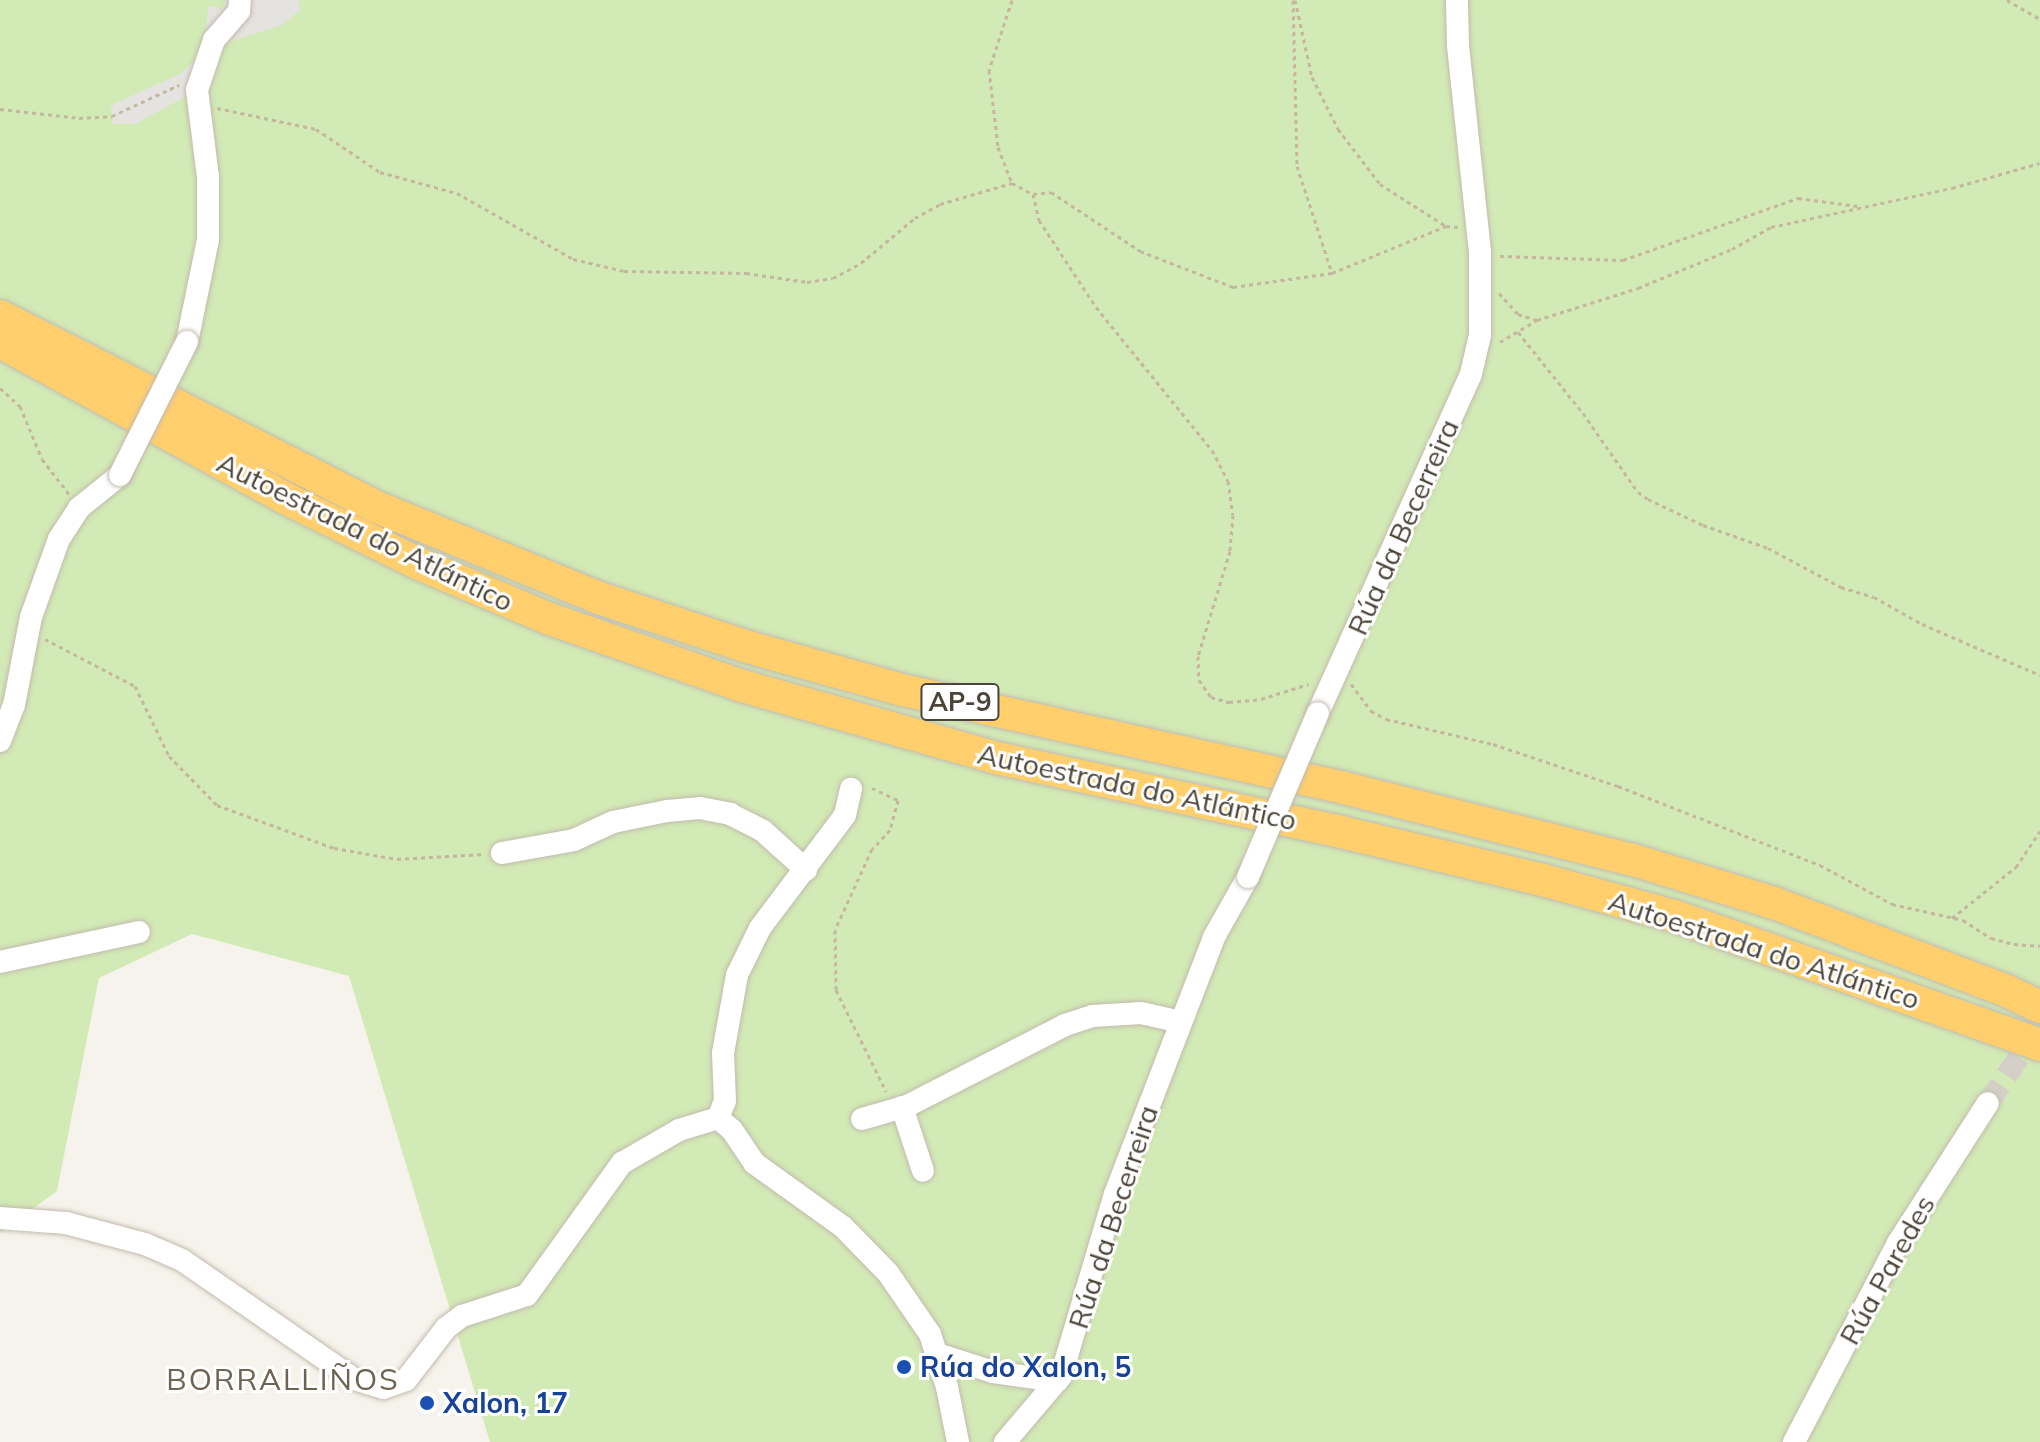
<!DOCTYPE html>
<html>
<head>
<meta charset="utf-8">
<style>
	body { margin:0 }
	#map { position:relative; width:2040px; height:1442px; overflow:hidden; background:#f6f3ec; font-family:Mulish,sans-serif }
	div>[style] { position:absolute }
	.green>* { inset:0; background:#d2eab5 }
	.parking>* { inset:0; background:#e5e3e0 }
	.minor-tunnel>* { height:22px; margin-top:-11px; transform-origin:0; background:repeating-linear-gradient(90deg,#d4d0c8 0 22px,transparent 0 33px) }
	.path>* { height:3px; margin-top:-1.5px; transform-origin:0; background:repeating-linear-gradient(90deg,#c4b79f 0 4px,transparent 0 8px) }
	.roads { filter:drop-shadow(0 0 2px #c2bbae) drop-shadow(0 0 2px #c2bbae) }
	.minor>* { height:22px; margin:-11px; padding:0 11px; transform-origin:11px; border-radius:11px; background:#fff }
	.highway>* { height:32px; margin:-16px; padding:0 16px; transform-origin:16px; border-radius:16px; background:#ffcf6e }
	.bridges { filter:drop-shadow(0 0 2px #c2bbae) drop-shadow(0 0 2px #c2bbae) }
	.minor-bridge>* { height:22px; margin:-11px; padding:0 11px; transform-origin:11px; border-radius:11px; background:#fff }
	.dots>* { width:22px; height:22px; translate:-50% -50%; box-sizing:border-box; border:4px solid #fff; border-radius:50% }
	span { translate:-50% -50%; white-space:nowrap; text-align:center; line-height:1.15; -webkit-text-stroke:6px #fff; paint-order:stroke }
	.shield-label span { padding:2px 6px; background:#fff; border:2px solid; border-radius:6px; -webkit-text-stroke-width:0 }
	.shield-label { font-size:26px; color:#4b4439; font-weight:700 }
	.street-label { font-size:28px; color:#4b4439 }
	.transit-label { font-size:28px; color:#164399; font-weight:700 }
	.left { translate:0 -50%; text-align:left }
	.neighbourhood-label { font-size:30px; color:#6e6250; letter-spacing:2px }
</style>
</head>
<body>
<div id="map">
	<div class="green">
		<div style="clip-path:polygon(0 0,2040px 0,2040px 1442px,490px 1442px,349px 976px,192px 934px,99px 978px,57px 1191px,0 1233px)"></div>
	</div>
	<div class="parking">
		<div style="clip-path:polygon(225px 0,299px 0,300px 10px,282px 25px,223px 44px,207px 85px,135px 124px,113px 124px,111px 105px,182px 73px,205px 50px,208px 6px,223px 9px)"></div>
	</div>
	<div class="minor-tunnel">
		<div style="left:1988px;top:1103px;width:93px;rotate:-56deg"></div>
	</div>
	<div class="path">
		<div style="left:1012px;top:0;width:74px;rotate:108.2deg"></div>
		<div style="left:989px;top:70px;width:78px;rotate:83.3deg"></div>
		<div style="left:998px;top:147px;width:39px;rotate:69deg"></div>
		<div style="left:1012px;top:183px;width:24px;rotate:28deg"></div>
		<div style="left:1033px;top:194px;width:18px;rotate:-6deg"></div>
		<div style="left:1051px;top:192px;width:107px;rotate:33.5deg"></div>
		<div style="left:1140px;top:251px;width:100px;rotate:21.2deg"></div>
		<div style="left:1233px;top:287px;width:100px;rotate:-8deg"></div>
		<div style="left:1332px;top:273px;width:123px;rotate:-22.4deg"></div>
		<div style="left:1446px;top:226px;width:12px;rotate:5deg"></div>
		<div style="left:1293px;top:0;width:166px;rotate:88.6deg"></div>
		<div style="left:1297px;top:166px;width:113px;rotate:71.9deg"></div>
		<div style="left:1295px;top:0;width:79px;rotate:77.6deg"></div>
		<div style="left:1312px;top:77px;width:58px;rotate:63.4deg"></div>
		<div style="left:1338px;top:129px;width:69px;rotate:52.6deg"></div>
		<div style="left:1380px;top:184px;width:78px;rotate:32.5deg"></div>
		<div style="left:2007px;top:0;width:38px;rotate:30deg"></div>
		<div style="left:217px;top:108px;width:101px;rotate:12deg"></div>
		<div style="left:316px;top:129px;width:77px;rotate:33.9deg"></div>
		<div style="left:380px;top:172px;width:80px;rotate:15.3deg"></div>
		<div style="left:457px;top:193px;width:133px;rotate:29.6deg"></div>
		<div style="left:573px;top:259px;width:52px;rotate:13.2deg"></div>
		<div style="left:624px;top:271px;width:122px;rotate:0.9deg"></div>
		<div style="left:746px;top:273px;width:62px;rotate:8.4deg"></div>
		<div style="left:807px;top:282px;width:26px;rotate:-9deg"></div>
		<div style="left:833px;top:278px;width:32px;rotate:-28deg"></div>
		<div style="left:861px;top:263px;width:70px;rotate:-39.8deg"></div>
		<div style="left:915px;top:218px;width:29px;rotate:-29deg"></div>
		<div style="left:940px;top:204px;width:75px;rotate:-16.3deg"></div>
		<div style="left:0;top:109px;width:80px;rotate:6.5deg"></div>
		<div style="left:79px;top:118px;width:33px;rotate:-3deg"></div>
		<div style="left:112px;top:116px;width:74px;rotate:-24.8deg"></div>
		<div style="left:1033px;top:194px;width:27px;rotate:77deg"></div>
		<div style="left:1039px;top:220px;width:104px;rotate:56.8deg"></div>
		<div style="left:1096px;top:307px;width:184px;rotate:51deg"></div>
		<div style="left:1212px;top:450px;width:35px;rotate:63deg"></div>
		<div style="left:1228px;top:481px;width:34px;rotate:82deg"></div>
		<div style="left:1233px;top:515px;width:36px;rotate:95deg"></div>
		<div style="left:1230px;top:551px;width:110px;rotate:106.9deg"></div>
		<div style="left:1198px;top:656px;width:24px;rotate:88deg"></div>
		<div style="left:1199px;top:680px;width:21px;rotate:55deg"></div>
		<div style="left:1211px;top:697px;width:19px;rotate:16deg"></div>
		<div style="left:1229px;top:702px;width:32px;rotate:-5deg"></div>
		<div style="left:1261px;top:699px;width:50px;rotate:-17.4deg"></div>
		<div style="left:1500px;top:256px;width:123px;rotate:1.9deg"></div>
		<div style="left:1623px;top:260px;width:186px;rotate:-19.5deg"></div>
		<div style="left:1798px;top:198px;width:60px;rotate:7.7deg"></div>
		<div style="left:1499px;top:293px;width:28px;rotate:48deg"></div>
		<div style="left:1518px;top:314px;width:20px;rotate:18deg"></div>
		<div style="left:1518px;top:332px;width:104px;rotate:51.3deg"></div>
		<div style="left:1583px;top:413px;width:96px;rotate:55.2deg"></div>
		<div style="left:1638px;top:492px;width:12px;rotate:35deg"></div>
		<div style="left:1648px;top:499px;width:61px;rotate:25.3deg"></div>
		<div style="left:1703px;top:525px;width:69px;rotate:19.5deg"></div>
		<div style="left:1768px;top:548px;width:83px;rotate:28.1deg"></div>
		<div style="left:1841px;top:587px;width:34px;rotate:17deg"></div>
		<div style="left:1874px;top:597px;width:55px;rotate:29.4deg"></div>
		<div style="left:1922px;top:624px;width:129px;rotate:23.4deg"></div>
		<div style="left:1500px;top:342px;width:43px;rotate:-30.7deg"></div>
		<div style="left:1537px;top:320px;width:106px;rotate:-17.6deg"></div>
		<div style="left:1638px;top:288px;width:102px;rotate:-22.5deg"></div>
		<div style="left:1732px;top:249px;width:45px;rotate:-29.4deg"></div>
		<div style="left:1771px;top:227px;width:185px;rotate:-12.2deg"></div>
		<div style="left:1952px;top:188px;width:91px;rotate:-15.9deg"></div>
		<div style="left:0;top:388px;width:27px;rotate:42deg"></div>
		<div style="left:20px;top:406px;width:57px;rotate:67.5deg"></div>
		<div style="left:42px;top:459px;width:44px;rotate:52.4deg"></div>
		<div style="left:45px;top:639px;width:102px;rotate:27.6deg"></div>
		<div style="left:135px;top:686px;width:78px;rotate:64.1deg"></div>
		<div style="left:169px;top:756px;width:69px;rotate:45.6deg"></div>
		<div style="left:217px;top:805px;width:125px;rotate:20.2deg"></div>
		<div style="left:334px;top:848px;width:64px;rotate:9.9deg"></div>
		<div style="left:397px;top:859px;width:87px;rotate:-3.3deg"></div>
		<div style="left:1351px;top:684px;width:34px;rotate:53deg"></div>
		<div style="left:1371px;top:711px;width:17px;rotate:28deg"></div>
		<div style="left:1386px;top:719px;width:110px;rotate:13.2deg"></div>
		<div style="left:1493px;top:744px;width:132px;rotate:18.6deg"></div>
		<div style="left:1618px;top:786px;width:217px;rotate:21.4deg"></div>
		<div style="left:1820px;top:865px;width:82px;rotate:28.4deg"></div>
		<div style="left:1892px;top:904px;width:73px;rotate:12.7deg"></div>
		<div style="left:1963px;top:920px;width:33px;rotate:33deg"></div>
		<div style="left:1991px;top:938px;width:24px;rotate:15deg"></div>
		<div style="left:2014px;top:944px;width:26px;rotate:4deg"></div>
		<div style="left:872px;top:788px;width:29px;rotate:25deg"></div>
		<div style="left:898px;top:800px;width:31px;rotate:105deg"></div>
		<div style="left:890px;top:830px;width:26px;rotate:133deg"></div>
		<div style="left:872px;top:849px;width:89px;rotate:114.6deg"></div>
		<div style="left:835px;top:930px;width:60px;rotate:89deg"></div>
		<div style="left:836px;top:990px;width:113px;rotate:63.7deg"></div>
		<div style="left:1952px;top:918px;width:82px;rotate:-38.6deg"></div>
		<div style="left:2016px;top:867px;width:43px;rotate:-56.3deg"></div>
	</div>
	<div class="roads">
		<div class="minor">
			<div style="left:187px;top:342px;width:104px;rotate:-78.4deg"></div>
			<div style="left:208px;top:240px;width:63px;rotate:-90deg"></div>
			<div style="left:208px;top:177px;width:88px;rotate:-97.2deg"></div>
			<div style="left:197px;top:90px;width:53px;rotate:-71.2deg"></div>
			<div style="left:214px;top:40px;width:38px;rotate:-49deg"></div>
			<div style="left:239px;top:11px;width:11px;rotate:-85deg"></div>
			<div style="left:1318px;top:713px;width:372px;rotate:-65.7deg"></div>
			<div style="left:1471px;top:374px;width:40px;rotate:-77deg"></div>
			<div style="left:1480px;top:335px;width:83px;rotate:-90deg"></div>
			<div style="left:1480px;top:252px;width:208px;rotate:-96.1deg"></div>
			<div style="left:1458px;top:45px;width:45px;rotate:-91.3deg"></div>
			<div style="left:0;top:741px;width:39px;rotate:-69deg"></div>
			<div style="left:14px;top:705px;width:90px;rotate:-79.1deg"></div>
			<div style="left:31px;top:617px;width:83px;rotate:-70.3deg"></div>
			<div style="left:59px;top:539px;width:37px;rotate:-57deg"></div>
			<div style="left:79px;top:508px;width:53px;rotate:-38.8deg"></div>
			<div style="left:502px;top:853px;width:73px;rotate:-10.2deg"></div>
			<div style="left:574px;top:840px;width:43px;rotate:-24.8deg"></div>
			<div style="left:613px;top:822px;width:55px;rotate:-11.5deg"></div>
			<div style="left:667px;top:811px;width:33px;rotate:-5deg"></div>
			<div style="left:700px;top:808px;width:31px;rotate:11deg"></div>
			<div style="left:730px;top:814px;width:37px;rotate:27deg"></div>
			<div style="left:763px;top:831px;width:58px;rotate:42.2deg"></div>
			<div style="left:0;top:962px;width:142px;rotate:-12.2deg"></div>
			<div style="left:902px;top:1107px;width:67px;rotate:71.8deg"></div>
			<div style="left:718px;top:1118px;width:18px;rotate:-68deg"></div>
			<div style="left:725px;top:1101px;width:48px;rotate:-92.4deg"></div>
			<div style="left:723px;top:1053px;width:79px;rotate:-79.8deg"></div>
			<div style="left:737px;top:975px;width:52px;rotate:-63.9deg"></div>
			<div style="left:760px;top:928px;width:141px;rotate:-53deg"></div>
			<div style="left:845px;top:815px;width:27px;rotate:-77deg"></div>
			<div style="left:862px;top:1119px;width:47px;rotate:-16.1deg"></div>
			<div style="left:907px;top:1106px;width:178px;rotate:-27.1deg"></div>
			<div style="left:1065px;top:1025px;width:29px;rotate:-18deg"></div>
			<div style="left:1093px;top:1016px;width:48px;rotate:-3.6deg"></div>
			<div style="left:1141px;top:1013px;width:41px;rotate:12.7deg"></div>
			<div style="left:0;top:1218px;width:66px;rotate:4.3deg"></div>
			<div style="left:66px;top:1223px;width:82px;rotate:14.9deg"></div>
			<div style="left:145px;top:1244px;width:40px;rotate:23.4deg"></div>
			<div style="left:182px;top:1260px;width:209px;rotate:34.7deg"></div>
			<div style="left:354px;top:1379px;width:30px;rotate:17deg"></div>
			<div style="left:383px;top:1388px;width:24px;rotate:-19deg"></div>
			<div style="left:406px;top:1380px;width:66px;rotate:-52.4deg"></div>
			<div style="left:446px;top:1328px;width:20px;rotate:-37deg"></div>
			<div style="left:462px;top:1316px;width:68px;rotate:-17.9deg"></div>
			<div style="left:527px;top:1295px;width:163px;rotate:-54.3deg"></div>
			<div style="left:622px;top:1163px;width:66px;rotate:-30.1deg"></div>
			<div style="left:679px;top:1130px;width:41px;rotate:-17.1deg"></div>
			<div style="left:718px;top:1118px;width:18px;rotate:41deg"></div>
			<div style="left:732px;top:1130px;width:40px;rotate:56deg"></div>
			<div style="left:754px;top:1163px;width:110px;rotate:35.7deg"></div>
			<div style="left:843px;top:1227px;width:64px;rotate:45.6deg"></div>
			<div style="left:888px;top:1273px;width:74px;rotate:55.5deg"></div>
			<div style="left:930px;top:1334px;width:56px;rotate:72.2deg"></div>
			<div style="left:947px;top:1387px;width:56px;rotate:78.7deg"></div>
			<div style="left:937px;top:1354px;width:59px;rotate:17.8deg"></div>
			<div style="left:993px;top:1372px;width:65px;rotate:8deg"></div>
			<div style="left:1005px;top:1442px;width:87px;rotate:-49.7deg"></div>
			<div style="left:1061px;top:1376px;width:190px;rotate:-73.5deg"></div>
			<div style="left:1115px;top:1194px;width:275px;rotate:-68.9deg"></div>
			<div style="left:1214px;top:937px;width:69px;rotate:-60.5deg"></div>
			<div style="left:1794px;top:1442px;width:225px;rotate:-62.4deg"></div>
			<div style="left:1898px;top:1243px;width:166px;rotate:-57.3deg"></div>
		</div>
		<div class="highway">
			<div style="left:0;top:316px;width:419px;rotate:26.9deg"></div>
			<div style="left:374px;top:506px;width:243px;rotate:22.2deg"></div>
			<div style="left:599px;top:598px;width:157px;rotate:18.2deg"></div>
			<div style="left:748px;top:647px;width:156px;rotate:15.6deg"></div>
			<div style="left:898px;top:689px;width:457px;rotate:12.5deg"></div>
			<div style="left:1344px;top:788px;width:298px;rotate:14deg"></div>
			<div style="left:1633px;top:860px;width:147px;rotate:17deg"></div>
			<div style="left:1774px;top:903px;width:249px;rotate:20.7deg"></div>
			<div style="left:2007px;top:991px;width:37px;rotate:26deg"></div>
			<div style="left:0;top:342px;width:325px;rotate:28.7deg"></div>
			<div style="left:285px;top:498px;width:147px;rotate:26.2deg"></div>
			<div style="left:417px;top:563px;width:141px;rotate:22.9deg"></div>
			<div style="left:547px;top:618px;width:203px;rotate:19.2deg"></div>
			<div style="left:739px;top:685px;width:272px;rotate:15.8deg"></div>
			<div style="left:1001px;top:759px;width:344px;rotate:12.1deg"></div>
			<div style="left:1337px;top:831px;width:212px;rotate:13.4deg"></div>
			<div style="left:1543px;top:880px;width:139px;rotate:15.4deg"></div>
			<div style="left:1677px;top:917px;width:385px;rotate:19.4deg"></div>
		</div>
	</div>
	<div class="bridges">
		<div class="minor-bridge">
			<div style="left:120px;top:475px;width:149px;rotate:-63.3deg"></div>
			<div style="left:1248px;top:877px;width:178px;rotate:-66.9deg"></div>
		</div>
	</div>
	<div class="dots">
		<div style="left:904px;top:1367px;background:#1a4fb4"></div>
		<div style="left:427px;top:1403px;background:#1a4fb4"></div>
	</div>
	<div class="shield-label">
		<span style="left:960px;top:702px">AP-9</span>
	</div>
	<div class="street-label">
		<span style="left:1403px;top:527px;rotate:-66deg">Rúa da Becerreira</span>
		<span style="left:365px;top:532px;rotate:26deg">Autoestrada do Atlántico</span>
		<span style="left:1137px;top:787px;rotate:12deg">Autoestrada do Atlántico</span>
		<span style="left:1764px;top:950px;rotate:18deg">Autoestrada do Atlántico</span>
		<span style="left:1113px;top:1217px;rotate:-72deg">Rúa da Becerreira</span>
		<span style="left:1887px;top:1270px;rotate:-61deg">Rúa Paredes</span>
	</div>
	<div class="transit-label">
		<span class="left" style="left:920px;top:1367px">Rúa do Xalon, 5</span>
		<span class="left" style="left:443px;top:1403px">Xalon, 17</span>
	</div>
	<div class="neighbourhood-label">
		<span style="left:283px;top:1379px">BORRALLIÑOS</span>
	</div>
</div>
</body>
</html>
